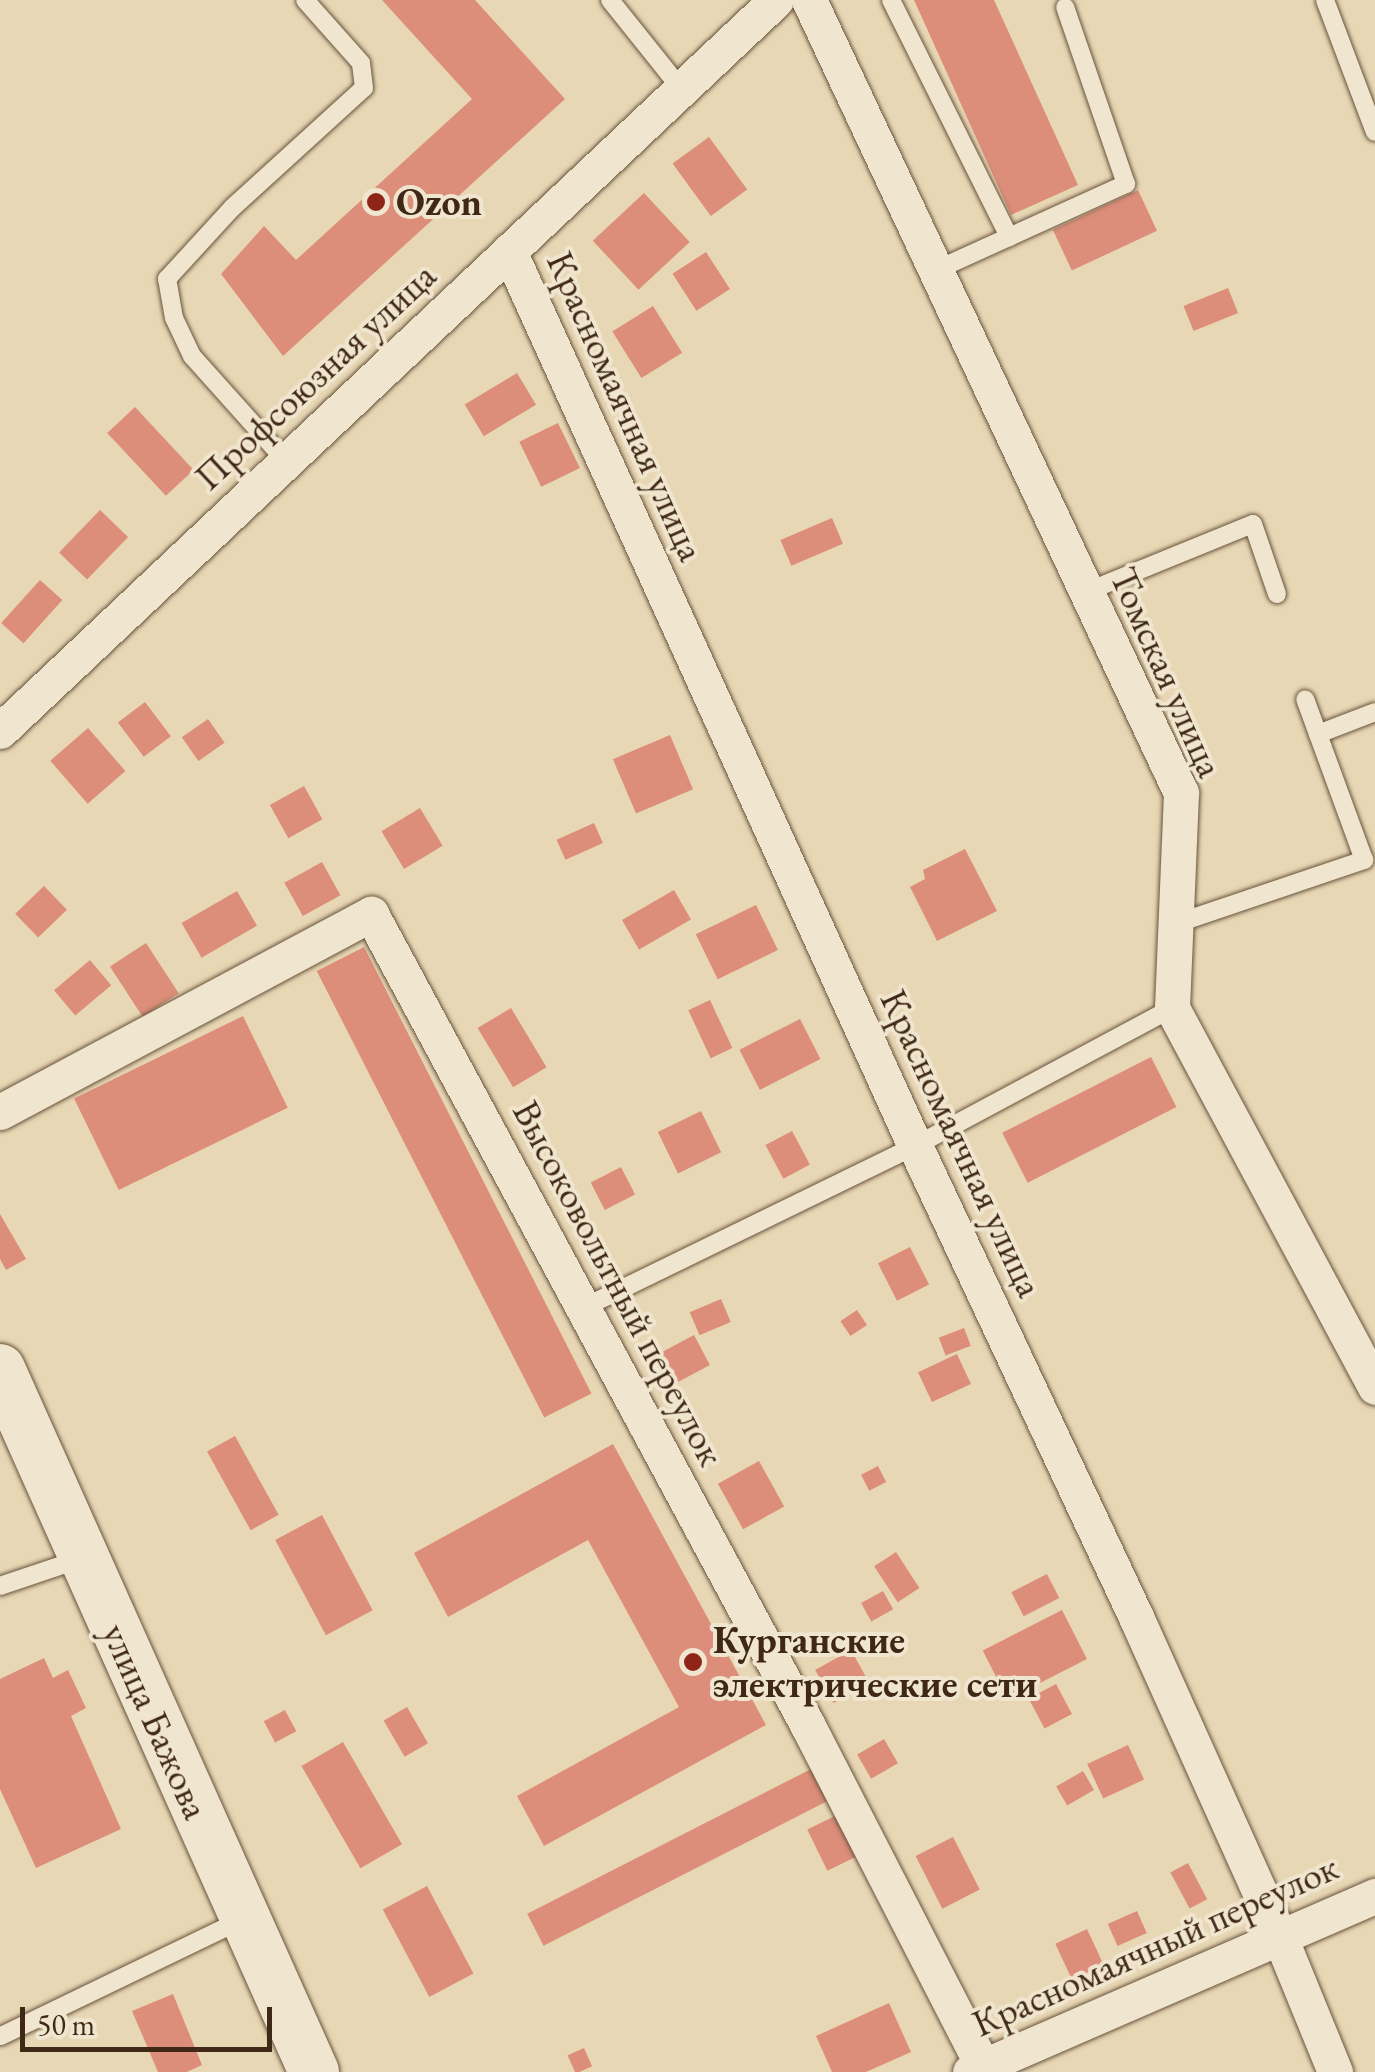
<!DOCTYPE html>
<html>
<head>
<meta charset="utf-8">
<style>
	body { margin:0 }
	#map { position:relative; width:1375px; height:2072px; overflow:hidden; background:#e8d7b4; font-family:"EB Garamond",serif }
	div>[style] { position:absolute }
	.building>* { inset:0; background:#dc8e7a; transform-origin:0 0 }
	.roads { filter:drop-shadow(0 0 2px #69543d) drop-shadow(0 0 2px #69543d) }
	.service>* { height:18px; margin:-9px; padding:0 9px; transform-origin:9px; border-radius:9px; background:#f0e5ce }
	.minor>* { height:35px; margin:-17.5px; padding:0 17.5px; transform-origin:17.5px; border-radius:17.5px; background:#f0e5ce }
	.secondary>* { height:50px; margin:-25px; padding:0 25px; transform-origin:25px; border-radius:25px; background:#f0e5ce }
	.dots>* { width:28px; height:28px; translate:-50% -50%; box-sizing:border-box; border:5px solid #f0e5ce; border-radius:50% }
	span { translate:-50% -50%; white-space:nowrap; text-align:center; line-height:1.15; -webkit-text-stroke:8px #f0e5ce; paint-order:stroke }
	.poi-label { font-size:38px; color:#3f2815; font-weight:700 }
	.left { translate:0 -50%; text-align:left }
	.street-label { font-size:38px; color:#3f2815 }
	.scale { position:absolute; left:20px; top:2007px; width:252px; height:45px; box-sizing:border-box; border:5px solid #3f2815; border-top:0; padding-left:12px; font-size:30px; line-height:35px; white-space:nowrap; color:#3f2815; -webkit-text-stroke:8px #f0e5ce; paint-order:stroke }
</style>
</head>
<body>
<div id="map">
	<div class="building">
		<div style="clip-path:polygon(382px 0,475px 0,565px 99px,283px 356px,221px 274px,264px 226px,296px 260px,472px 99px)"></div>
		<div style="clip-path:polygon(914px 0,994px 0,1078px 185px,1011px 215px)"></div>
		<div style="left:709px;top:137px;width:65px;height:45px;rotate:54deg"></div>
		<div style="left:1138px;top:190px;width:45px;height:94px;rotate:65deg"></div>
		<div style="left:644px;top:193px;width:67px;height:70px;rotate:47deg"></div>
		<div style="left:706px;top:252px;width:44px;height:40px;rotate:57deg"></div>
		<div style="left:1228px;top:288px;width:27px;height:48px;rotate:68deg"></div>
		<div style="left:653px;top:306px;width:55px;height:48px;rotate:58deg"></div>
		<div style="left:517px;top:373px;width:37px;height:61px;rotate:59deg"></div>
		<div style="left:135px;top:407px;width:86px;height:38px;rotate:47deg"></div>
		<div style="left:558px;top:423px;width:50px;height:43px;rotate:64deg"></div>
		<div style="left:100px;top:510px;width:39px;height:59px;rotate:44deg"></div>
		<div style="left:832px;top:518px;width:28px;height:56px;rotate:67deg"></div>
		<div style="left:40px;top:580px;width:30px;height:58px;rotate:42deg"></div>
		<div style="left:145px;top:702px;width:43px;height:34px;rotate:53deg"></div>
		<div style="left:208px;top:719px;width:29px;height:32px;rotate:55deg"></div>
		<div style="left:88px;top:728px;width:57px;height:50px;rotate:49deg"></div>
		<div style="left:670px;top:735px;width:59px;height:62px;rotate:67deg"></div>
		<div style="left:304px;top:786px;width:38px;height:39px;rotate:61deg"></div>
		<div style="left:420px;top:808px;width:44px;height:45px;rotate:59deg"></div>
		<div style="left:594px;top:823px;width:22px;height:41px;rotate:66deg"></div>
		<div style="clip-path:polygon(965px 849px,997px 911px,937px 941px,910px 887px,925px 879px,923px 870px)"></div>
		<div style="left:322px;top:862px;width:38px;height:43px;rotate:61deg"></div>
		<div style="left:44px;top:886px;width:33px;height:40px;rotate:46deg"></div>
		<div style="left:674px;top:890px;width:34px;height:60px;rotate:60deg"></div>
		<div style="left:237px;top:891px;width:40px;height:64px;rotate:60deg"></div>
		<div style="left:756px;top:905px;width:50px;height:67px;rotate:64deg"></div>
		<div style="left:146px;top:943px;width:60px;height:43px;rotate:57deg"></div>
		<div style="left:364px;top:947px;width:501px;height:53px;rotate:63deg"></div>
		<div style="left:90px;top:960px;width:33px;height:47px;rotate:50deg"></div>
		<div style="left:710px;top:1000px;width:53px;height:24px;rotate:65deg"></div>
		<div style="left:511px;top:1008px;width:69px;height:39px;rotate:59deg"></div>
		<div style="left:243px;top:1016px;width:102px;height:188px;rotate:64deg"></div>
		<div style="left:800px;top:1019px;width:45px;height:68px;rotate:63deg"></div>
		<div style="left:1151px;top:1057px;width:56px;height:167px;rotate:63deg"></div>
		<div style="left:701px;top:1111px;width:46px;height:48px;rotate:64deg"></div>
		<div style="left:792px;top:1131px;width:38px;height:30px;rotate:62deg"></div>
		<div style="left:621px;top:1167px;width:31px;height:34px;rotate:63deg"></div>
		<div style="clip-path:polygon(0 1214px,26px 1259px,6px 1270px,0 1259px)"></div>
		<div style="left:910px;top:1247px;width:42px;height:36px;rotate:63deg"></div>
		<div style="left:721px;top:1299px;width:25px;height:34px;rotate:67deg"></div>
		<div style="left:857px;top:1310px;width:18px;height:20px;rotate:56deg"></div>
		<div style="left:964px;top:1328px;width:19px;height:27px;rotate:69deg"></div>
		<div style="left:694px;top:1335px;width:34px;height:42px;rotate:62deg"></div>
		<div style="left:957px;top:1354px;width:33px;height:43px;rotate:65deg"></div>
		<div style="left:235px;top:1436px;width:90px;height:32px;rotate:61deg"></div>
		<div style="clip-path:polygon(613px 1444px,766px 1725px,544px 1846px,517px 1796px,679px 1707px,588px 1540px,448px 1617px,414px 1553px)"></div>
		<div style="left:759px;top:1461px;width:52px;height:47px;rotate:61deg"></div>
		<div style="left:878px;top:1466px;width:18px;height:19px;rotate:63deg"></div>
		<div style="left:322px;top:1515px;width:108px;height:53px;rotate:62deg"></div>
		<div style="left:896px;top:1552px;width:43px;height:26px;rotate:57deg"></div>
		<div style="left:1047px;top:1574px;width:27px;height:40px;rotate:63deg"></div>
		<div style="left:883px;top:1591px;width:21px;height:25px;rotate:61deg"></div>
		<div style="left:1062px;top:1610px;width:55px;height:89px;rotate:63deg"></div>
		<div style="left:851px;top:1650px;width:38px;height:41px;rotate:61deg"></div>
		<div style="clip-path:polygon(44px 1658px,53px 1678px,68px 1670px,86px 1708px,71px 1716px,121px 1829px,36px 1868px,0 1789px,0 1679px)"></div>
		<div style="left:1056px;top:1684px;width:34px;height:31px;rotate:62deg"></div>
		<div style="left:407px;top:1707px;width:42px;height:27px;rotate:60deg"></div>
		<div style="left:285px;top:1710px;width:24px;height:24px;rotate:62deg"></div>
		<div style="left:884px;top:1739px;width:28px;height:31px;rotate:60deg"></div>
		<div style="left:343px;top:1742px;width:118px;height:48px;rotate:60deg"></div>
		<div style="left:1128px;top:1745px;width:38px;height:45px;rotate:65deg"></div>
		<div style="left:815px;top:1767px;width:36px;height:323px;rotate:63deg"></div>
		<div style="left:1083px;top:1771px;width:22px;height:31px;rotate:60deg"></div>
		<div style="left:845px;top:1811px;width:46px;height:42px;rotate:64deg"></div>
		<div style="left:953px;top:1837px;width:59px;height:42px;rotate:63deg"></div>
		<div style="left:1188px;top:1863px;width:41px;height:20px;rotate:62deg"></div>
		<div style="left:427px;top:1886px;width:99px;height:50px;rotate:62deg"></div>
		<div style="left:1137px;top:1911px;width:24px;height:32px;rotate:66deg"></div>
		<div style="left:1087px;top:1929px;width:40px;height:35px;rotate:65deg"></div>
		<div style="clip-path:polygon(173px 1994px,202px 2065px,187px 2072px,158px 2072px,132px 2011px)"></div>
		<div style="clip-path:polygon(889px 2003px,911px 2052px,866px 2072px,832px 2072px,816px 2036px)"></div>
		<div style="left:584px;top:2048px;width:20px;height:18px;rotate:66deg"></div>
	</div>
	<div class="roads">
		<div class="service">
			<div style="left:610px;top:0;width:115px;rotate:51.3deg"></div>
			<div style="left:891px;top:0;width:265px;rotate:63.5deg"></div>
			<div style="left:1325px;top:0;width:141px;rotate:69.3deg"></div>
			<div style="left:934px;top:271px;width:211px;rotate:-24.4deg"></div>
			<div style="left:1126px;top:184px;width:187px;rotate:-109deg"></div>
			<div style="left:286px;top:461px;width:141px;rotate:-131.8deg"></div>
			<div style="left:192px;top:356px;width:42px;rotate:-115.3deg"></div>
			<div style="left:174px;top:318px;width:40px;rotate:-100deg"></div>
			<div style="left:167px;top:279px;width:96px;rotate:-47.5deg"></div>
			<div style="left:232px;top:208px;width:178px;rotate:-42.3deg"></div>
			<div style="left:364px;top:88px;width:25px;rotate:-97deg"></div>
			<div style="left:361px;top:63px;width:84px;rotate:-131.6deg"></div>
			<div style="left:1086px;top:592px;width:180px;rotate:-22.2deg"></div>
			<div style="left:1253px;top:524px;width:74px;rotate:71.1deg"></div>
			<div style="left:1318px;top:734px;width:61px;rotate:-21.1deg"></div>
			<div style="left:1175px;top:924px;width:200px;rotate:-18.7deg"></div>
			<div style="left:1364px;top:860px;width:171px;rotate:-110.1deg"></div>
			<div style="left:585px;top:1307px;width:367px;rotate:-26deg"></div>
			<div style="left:915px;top:1146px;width:292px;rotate:-28.2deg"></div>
			<div style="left:0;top:1586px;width:88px;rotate:-18.6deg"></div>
			<div style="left:1px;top:2036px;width:269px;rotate:-25.8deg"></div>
		</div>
		<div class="minor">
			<div style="left:809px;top:0;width:876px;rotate:64.87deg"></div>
			<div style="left:1181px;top:793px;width:215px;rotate:92.4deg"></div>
			<div style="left:1172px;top:1008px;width:430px;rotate:61.8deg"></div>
			<div style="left:509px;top:251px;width:983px;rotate:65.6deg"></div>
			<div style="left:915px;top:1146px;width:520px;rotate:64.86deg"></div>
			<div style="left:1136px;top:1617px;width:351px;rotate:65.8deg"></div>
			<div style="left:1280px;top:1937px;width:146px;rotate:67.8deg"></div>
			<div style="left:0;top:731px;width:1066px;rotate:-43.29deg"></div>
			<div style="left:0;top:1112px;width:421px;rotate:-28.1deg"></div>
			<div style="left:371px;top:914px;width:920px;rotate:61.71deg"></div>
			<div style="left:807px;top:1724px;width:386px;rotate:62.8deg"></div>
			<div style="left:970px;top:2072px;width:442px;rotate:-23.5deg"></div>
		</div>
		<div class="secondary">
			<div style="left:0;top:1369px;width:770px;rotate:65.93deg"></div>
		</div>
	</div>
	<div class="dots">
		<div style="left:376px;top:202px;background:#8f2418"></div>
		<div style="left:693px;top:1662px;background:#8f2418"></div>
	</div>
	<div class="poi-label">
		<span class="left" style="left:396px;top:202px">Ozon</span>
		<span class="left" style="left:713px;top:1662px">Курганские<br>электрические сети</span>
	</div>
	<div class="street-label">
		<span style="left:315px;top:376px;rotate:-43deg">Профсоюзная улица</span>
		<span style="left:626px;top:406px;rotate:66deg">Красномаячная улица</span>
		<span style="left:1167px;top:672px;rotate:66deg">Томская улица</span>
		<span style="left:962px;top:1143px;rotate:65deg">Красномаячная улица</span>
		<span style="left:619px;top:1283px;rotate:62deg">Высоковольтный переулок</span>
		<span style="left:156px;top:1721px;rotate:66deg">улица Бажова</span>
		<span style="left:1155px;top:1945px;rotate:-24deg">Красномаячный переулок</span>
	</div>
	<div class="scale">50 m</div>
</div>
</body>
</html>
